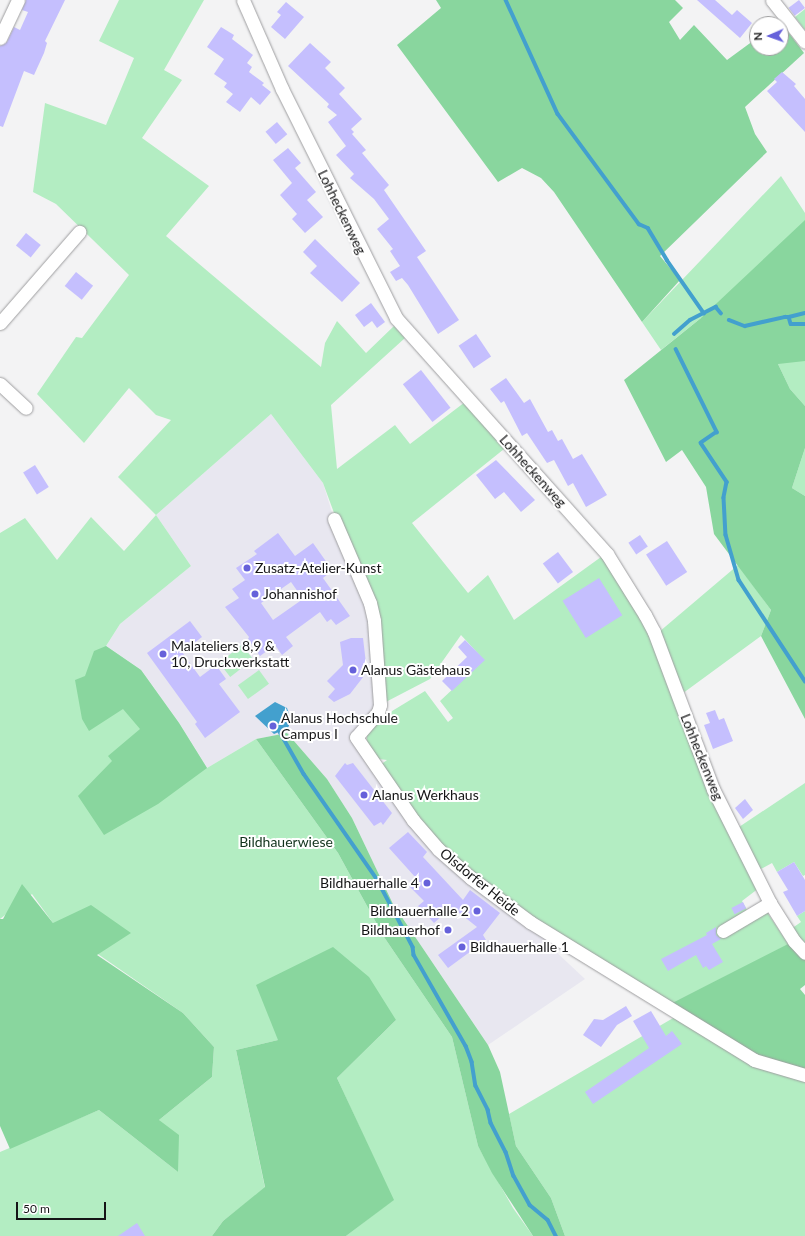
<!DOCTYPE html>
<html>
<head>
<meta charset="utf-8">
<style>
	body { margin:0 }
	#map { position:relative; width:805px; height:1236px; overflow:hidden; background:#f3f3f4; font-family:Lato,sans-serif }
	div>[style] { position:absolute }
	.built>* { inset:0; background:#e8e7f0 }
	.green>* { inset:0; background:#b3edc2; transform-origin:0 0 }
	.forest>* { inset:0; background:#89d69e }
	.water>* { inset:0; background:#43a0ce }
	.stream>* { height:3.5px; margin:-1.75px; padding:0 1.75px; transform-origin:1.75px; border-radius:1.75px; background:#43a0ce }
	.building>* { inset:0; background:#c5bffe; transform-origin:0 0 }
	.roads { filter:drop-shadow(0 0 1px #9e9ea0) drop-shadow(0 0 1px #9e9ea0) }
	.minor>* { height:13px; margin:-6.5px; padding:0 6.5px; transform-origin:6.5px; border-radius:6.5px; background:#fff }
	.dots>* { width:11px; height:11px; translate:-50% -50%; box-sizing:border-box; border:2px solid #fff; border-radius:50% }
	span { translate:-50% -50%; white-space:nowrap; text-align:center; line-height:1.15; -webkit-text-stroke:4px #fff; paint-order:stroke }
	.street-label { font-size:14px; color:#151516 }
	.poi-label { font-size:14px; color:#151516 }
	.left { translate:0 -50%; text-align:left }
	.right { translate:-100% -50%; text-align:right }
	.park-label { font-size:14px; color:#11321c }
	.north { position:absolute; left:749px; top:16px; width:40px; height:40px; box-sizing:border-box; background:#fff; border:1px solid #a1a1a2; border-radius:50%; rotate:268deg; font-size:11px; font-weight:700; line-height:16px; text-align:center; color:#151516 }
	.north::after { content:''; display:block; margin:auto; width:14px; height:18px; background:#6661da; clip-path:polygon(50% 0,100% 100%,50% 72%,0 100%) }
	.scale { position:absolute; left:16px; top:1202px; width:90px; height:18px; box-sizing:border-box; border:2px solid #151516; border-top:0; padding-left:5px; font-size:12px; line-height:14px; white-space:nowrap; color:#151516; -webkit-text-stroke:3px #fff; paint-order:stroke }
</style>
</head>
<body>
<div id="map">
	<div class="built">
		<div style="clip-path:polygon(271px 414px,323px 483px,334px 519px,370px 603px,381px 696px,356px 737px,393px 793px,561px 940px,553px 949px,585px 979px,488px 1045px,393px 904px,352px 818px,327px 779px,287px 733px,256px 739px,207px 768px,179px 723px,141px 670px,106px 646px,120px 624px,191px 566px,156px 515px)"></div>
	</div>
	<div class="green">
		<div style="clip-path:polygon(119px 0,204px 0,164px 70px,182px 80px,142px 138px,209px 186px,166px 236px,321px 367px,325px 343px,337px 321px,366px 353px,394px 326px,405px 338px,331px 405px,337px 469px,395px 425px,410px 444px,469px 399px,509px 445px,412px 523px,468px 593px,488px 575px,514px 620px,601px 557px,659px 632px,738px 565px,771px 610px,761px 636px,675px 699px,759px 888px,742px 901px,753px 921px,767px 912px,789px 945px,672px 1003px,471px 878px,376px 768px,387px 760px,379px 759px,367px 745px,367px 735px,374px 722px,425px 691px,448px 722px,453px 718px,440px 701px,484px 660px,461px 635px,430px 679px,380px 705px,374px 621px,323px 483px,271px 414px,156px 515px,191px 566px,120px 624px,106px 646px,141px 670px,179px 723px,207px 768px,256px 739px,338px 853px,384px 937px,452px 1037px,478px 1146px,513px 1208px,533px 1236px,346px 1236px,393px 1200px,337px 1078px,396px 1020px,278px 1040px,236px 1050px,265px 1188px,223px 1221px,212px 1236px,0 1236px,0 1152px,99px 1110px,178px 1172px,159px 1120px,212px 1077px,214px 1047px,183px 1013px,53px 923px,32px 894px,0 919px,0 533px,25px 518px,57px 560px,91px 517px,124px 551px,156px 515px,118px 477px,171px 420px,156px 415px,129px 388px,84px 443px,37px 394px,76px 337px,82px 338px,129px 275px,56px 204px,33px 192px,45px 103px,106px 125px,134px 58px,99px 41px)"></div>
		<div style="clip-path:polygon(805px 9px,805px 30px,795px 17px)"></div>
		<div style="clip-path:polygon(781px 176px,805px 213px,805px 406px,790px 389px,778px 364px,701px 318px,661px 350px,642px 322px)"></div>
		<div style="clip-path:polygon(805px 448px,805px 496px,792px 488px)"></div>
		<div style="left:242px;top:645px;width:18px;height:29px;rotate:52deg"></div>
		<div style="left:259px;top:670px;width:17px;height:26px;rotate:54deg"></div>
		<div style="clip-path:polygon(805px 783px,805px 875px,803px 876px,794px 862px,777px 872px,772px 863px,759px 870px,739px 827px)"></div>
		<div style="clip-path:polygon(805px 911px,805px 953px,791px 929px,801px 922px,797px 916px)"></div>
		<div style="clip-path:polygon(680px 1014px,805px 1075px,805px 1236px,565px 1236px,551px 1198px,516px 1146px,509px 1114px)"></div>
	</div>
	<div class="forest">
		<div style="clip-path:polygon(436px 0,675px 0,683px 8px,669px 22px,680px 40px,694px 25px,727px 60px,757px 38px,757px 48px,781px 48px,781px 24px,775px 24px,779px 20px,804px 53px,745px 107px,755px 134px,767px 152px,660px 256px,680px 280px,642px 322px,554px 192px,541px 178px,522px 168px,498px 182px,397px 45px,441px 8px)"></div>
		<div style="clip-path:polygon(805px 220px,805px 361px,778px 364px,790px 389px,805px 406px,805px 448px,792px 488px,805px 496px,805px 719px,761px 636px,771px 610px,714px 534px,706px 487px,682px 450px,666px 462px,624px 380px,701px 318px)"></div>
		<div style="clip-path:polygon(106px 646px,141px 670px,179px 723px,207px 768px,158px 804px,104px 835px,78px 796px,112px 761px,108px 756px,140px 729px,123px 709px,89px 731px,82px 719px,75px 680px,85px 676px,94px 651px)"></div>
		<div style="clip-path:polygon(287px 733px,327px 779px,352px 818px,393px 904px,488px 1045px,500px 1072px,516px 1146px,551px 1198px,565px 1236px,533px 1236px,492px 1173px,478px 1146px,452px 1037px,384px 937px,338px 853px,256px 739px)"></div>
		<div style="clip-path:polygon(22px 884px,53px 923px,91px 905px,131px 933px,97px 955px,183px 1013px,214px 1047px,212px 1077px,159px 1120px,179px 1135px,178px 1172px,99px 1110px,10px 1149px,0 1126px,0 919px,3px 919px)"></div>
		<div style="clip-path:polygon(794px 941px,805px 953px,805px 985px,800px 989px,805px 995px,805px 1075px,754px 1060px,672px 1003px)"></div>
		<div style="clip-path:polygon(333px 947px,369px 977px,396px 1020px,337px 1078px,394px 1200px,346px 1236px,212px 1236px,223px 1221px,265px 1187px,236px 1050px,278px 1040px,256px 985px)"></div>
	</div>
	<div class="water">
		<div style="clip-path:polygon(275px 702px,287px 708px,291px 720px,288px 728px,274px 734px,255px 716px)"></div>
	</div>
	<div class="stream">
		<div style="left:506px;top:0;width:125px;rotate:65.5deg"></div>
		<div style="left:558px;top:114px;width:137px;rotate:53.6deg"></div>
		<div style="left:639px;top:224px;width:10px;rotate:24deg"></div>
		<div style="left:648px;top:228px;width:37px;rotate:59deg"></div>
		<div style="left:667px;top:260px;width:65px;rotate:55.1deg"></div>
		<div style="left:789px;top:317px;width:16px;rotate:-14deg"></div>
		<div style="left:729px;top:320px;width:17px;rotate:21deg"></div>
		<div style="left:745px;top:326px;width:41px;rotate:-12.7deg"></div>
		<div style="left:785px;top:317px;width:4px"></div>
		<div style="left:789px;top:317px;width:7px;rotate:74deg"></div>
		<div style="left:791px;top:324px;width:14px"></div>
		<div style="left:674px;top:334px;width:21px;rotate:-41deg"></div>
		<div style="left:690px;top:320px;width:29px;rotate:-27deg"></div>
		<div style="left:716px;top:307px;width:8px;rotate:50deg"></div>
		<div style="left:676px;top:349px;width:93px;rotate:63.7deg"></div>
		<div style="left:717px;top:432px;width:19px;rotate:145deg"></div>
		<div style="left:701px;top:443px;width:47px;rotate:56.3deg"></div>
		<div style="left:727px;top:482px;width:16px;rotate:101deg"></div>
		<div style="left:724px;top:498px;width:37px;rotate:87deg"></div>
		<div style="left:726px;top:535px;width:47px;rotate:73.9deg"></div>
		<div style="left:739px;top:580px;width:121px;rotate:56.8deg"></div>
		<div style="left:280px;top:732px;width:48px;rotate:60.3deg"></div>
		<div style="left:304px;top:774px;width:128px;rotate:55.2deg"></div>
		<div style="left:377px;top:879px;width:77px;rotate:62.1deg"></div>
		<div style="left:413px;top:947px;width:8px;rotate:83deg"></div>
		<div style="left:414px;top:955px;width:105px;rotate:60.3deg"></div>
		<div style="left:466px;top:1046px;width:17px;rotate:69deg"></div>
		<div style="left:472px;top:1062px;width:24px;rotate:81deg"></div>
		<div style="left:476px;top:1086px;width:27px;rotate:63deg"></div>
		<div style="left:488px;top:1110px;width:13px;rotate:77deg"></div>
		<div style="left:491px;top:1123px;width:33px;rotate:63deg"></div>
		<div style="left:506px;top:1152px;width:25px;rotate:72deg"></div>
		<div style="left:514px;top:1176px;width:33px;rotate:61deg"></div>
		<div style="left:530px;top:1205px;width:23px;rotate:40deg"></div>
		<div style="left:548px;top:1220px;width:18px;rotate:63deg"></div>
	</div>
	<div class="building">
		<div style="clip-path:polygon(26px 0,65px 0,45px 41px,47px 43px,44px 53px,34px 75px,24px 71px,3px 127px,0 126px,0 46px,7px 42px,14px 27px,20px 30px,28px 12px,22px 10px)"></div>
		<div style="clip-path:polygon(697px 0,715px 0,732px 15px,737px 10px,752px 23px,740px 38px)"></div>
		<div style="left:799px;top:0;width:10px;height:13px;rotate:53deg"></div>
		<div style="clip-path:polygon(286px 2px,304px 17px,285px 39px,271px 27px,281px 15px,277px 12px)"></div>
		<div style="clip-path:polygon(221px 27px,234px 35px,232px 39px,253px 55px,247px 63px,252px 67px,249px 72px,264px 83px,262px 85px,271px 92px,260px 105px,251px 97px,240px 112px,226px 102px,233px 94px,224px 87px,227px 83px,214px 74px,224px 59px,207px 47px)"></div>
		<div style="clip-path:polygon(310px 43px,331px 62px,325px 68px,345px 88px,339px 94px,362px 119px,351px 129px,354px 132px,352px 134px,366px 150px,362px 153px,389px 185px,384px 190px,426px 251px,417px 257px,459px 320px,438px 334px,408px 285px,402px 278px,396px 281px,390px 272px,400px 266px,390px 251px,393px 249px,377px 229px,389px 219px,374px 199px,350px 178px,354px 174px,336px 155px,346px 146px,328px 122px,337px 115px,327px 107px,329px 104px,288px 66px)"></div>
		<div style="clip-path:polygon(782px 72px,796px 84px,794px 86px,805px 99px,805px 132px,767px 91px,777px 82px,774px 79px)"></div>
		<div style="left:277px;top:122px;width:16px;height:15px;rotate:50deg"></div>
		<div style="clip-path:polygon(288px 148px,301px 163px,295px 168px,316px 192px,307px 200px,323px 217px,305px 233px,292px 219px,297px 214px,280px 195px,292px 183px,273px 160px)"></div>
		<div style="left:26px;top:233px;width:19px;height:16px;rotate:39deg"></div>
		<div style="clip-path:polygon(315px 239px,360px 283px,342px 302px,310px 273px,317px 266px,303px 252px)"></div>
		<div style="left:76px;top:272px;width:22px;height:18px;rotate:39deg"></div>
		<div style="clip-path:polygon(371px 303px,385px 322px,377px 328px,372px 321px,364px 327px,355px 315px)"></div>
		<div style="left:476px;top:334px;width:27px;height:21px;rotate:56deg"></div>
		<div style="left:421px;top:370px;width:48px;height:23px;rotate:52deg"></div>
		<div style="clip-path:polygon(506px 378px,524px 403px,530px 399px,548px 432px,552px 430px,558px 441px,562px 439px,573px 459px,582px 454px,607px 495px,586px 507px,573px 483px,568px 486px,554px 460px,547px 463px,527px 433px,522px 436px,504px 401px,501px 403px,490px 389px)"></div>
		<div style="clip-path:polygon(496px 460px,535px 500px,521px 512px,504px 492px,495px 499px,476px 475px)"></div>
		<div style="left:35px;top:465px;width:26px;height:14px;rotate:58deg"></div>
		<div style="clip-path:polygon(evenodd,278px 533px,295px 556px,313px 543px,330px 567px,325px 571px,328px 574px,323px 578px,350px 616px,336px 625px,331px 619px,327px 622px,320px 612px,286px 637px,293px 646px,282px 655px,275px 645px,260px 656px,248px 639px,249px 637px,225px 607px,239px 598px,232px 589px,245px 580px,236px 568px,257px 554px,254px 551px,278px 533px,291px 582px,303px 599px,273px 620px,261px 603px,291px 582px)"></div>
		<div style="left:640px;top:535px;width:14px;height:14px;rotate:56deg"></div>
		<div style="left:667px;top:541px;width:37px;height:25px;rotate:57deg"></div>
		<div style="left:558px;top:552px;width:25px;height:19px;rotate:53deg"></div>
		<div style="left:599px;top:578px;width:44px;height:43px;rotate:58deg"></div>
		<div style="clip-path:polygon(190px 621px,202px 637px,182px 652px,200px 677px,216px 665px,226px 679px,219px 684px,240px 712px,205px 738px,195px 724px,197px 722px,147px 653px)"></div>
		<div style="clip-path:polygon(351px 638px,363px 638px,367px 672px,350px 694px,334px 702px,328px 697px,335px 689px,327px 681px,343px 665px,340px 642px)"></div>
		<div style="clip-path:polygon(465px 640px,485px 660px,452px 691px,442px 681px,467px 657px,458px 647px)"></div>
		<div style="clip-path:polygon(715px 710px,719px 720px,724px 718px,733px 741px,713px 749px,704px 725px,710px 723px,706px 713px)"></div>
		<div style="clip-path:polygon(345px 763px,347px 765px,353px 763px,392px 813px,383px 825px,381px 822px,374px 826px,335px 776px)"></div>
		<div style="clip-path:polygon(745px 799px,753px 810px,743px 819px,735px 808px)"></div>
		<div style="clip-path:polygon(408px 832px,427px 852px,423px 857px,463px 900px,470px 890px,500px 913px,483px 935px,486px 940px,448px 968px,438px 955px,477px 927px,452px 907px,434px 923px,418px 906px,424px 901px,408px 885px,416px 878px,389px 848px)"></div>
		<div style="clip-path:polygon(794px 862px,805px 880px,805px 911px,797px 916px,783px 892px,788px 890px,777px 872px)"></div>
		<div style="left:743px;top:902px;width:7px;height:13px;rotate:63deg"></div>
		<div style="clip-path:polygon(716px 927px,716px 935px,721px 939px,712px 944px,723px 962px,709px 970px,706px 966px,703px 968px,696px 955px,668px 971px,661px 959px,707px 935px,706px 933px)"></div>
		<div style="clip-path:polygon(626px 1006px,632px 1016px,617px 1025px,601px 1047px,583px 1035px,594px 1019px,603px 1020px)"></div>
		<div style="clip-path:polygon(651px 1011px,666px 1036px,672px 1031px,682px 1044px,593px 1104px,585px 1092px,649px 1048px,633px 1021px)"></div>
		<div style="clip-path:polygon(137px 1223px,145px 1236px,118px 1236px)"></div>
	</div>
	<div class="roads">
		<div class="minor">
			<div style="left:243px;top:0;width:97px;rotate:66.3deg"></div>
			<div style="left:282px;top:89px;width:256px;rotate:63.5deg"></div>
			<div style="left:396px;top:318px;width:317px;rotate:48.2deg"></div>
			<div style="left:607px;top:554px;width:72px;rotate:58.1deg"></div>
			<div style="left:645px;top:615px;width:19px;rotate:62deg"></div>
			<div style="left:654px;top:632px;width:168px;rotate:69.4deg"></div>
			<div style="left:713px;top:789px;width:127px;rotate:63.4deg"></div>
			<div style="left:770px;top:903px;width:45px;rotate:57.7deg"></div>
			<div style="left:794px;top:941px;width:16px;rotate:47deg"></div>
			<div style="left:772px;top:0;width:53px;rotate:51.8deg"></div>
			<div style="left:0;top:38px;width:42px;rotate:-64.7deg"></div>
			<div style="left:0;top:323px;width:121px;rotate:-49deg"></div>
			<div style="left:0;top:384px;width:35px;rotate:43deg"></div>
			<div style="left:334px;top:519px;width:91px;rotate:66.8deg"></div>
			<div style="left:370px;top:603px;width:18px;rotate:77deg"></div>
			<div style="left:374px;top:621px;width:84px;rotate:85.9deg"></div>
			<div style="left:380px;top:705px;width:7px;rotate:106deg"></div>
			<div style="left:378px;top:712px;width:33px;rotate:131deg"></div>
			<div style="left:356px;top:737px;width:101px;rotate:55.5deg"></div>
			<div style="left:413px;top:820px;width:38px;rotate:49deg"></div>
			<div style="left:438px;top:849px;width:44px;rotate:41.3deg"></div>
			<div style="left:471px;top:878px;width:74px;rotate:36.7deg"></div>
			<div style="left:530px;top:922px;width:263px;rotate:31.6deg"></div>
			<div style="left:754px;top:1060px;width:53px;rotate:16.4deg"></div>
			<div style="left:723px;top:931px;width:55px;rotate:-30.8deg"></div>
		</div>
	</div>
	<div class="dots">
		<div style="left:247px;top:568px;background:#6661da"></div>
		<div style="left:255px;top:594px;background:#6661da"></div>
		<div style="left:163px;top:654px;background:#6661da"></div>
		<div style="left:353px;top:670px;background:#6661da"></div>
		<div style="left:273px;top:726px;background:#6661da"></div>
		<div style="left:364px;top:795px;background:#6661da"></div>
		<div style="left:427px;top:883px;background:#6661da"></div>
		<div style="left:477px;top:911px;background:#6661da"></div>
		<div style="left:448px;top:930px;background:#6661da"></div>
		<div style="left:462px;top:947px;background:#6661da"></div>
	</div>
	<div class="street-label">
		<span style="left:342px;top:212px;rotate:64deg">Lohheckenweg</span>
		<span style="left:533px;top:471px;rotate:48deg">Lohheckenweg</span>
		<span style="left:702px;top:757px;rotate:68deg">Lohheckenweg</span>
		<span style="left:480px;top:882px;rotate:39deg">Olsdorfer Heide</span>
	</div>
	<div class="poi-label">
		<span class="left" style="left:255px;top:568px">Zusatz-Atelier-Kunst</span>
		<span class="left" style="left:263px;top:594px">Johannishof</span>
		<span class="left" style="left:171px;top:654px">Malateliers 8,9 &amp;<br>10, Druckwerkstatt</span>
		<span class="left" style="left:361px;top:670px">Alanus Gästehaus</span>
		<span class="left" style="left:281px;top:726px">Alanus Hochschule<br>Campus I</span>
		<span class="left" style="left:372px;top:795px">Alanus Werkhaus</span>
		<span class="right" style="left:419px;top:883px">Bildhauerhalle 4</span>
		<span class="right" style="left:469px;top:911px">Bildhauerhalle 2</span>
		<span class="right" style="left:440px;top:930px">Bildhauerhof</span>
		<span class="left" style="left:470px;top:947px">Bildhauerhalle 1</span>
	</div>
	<div class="park-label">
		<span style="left:286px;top:842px">Bildhauerwiese</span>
	</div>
	<div class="north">N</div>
	<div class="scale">50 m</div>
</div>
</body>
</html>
